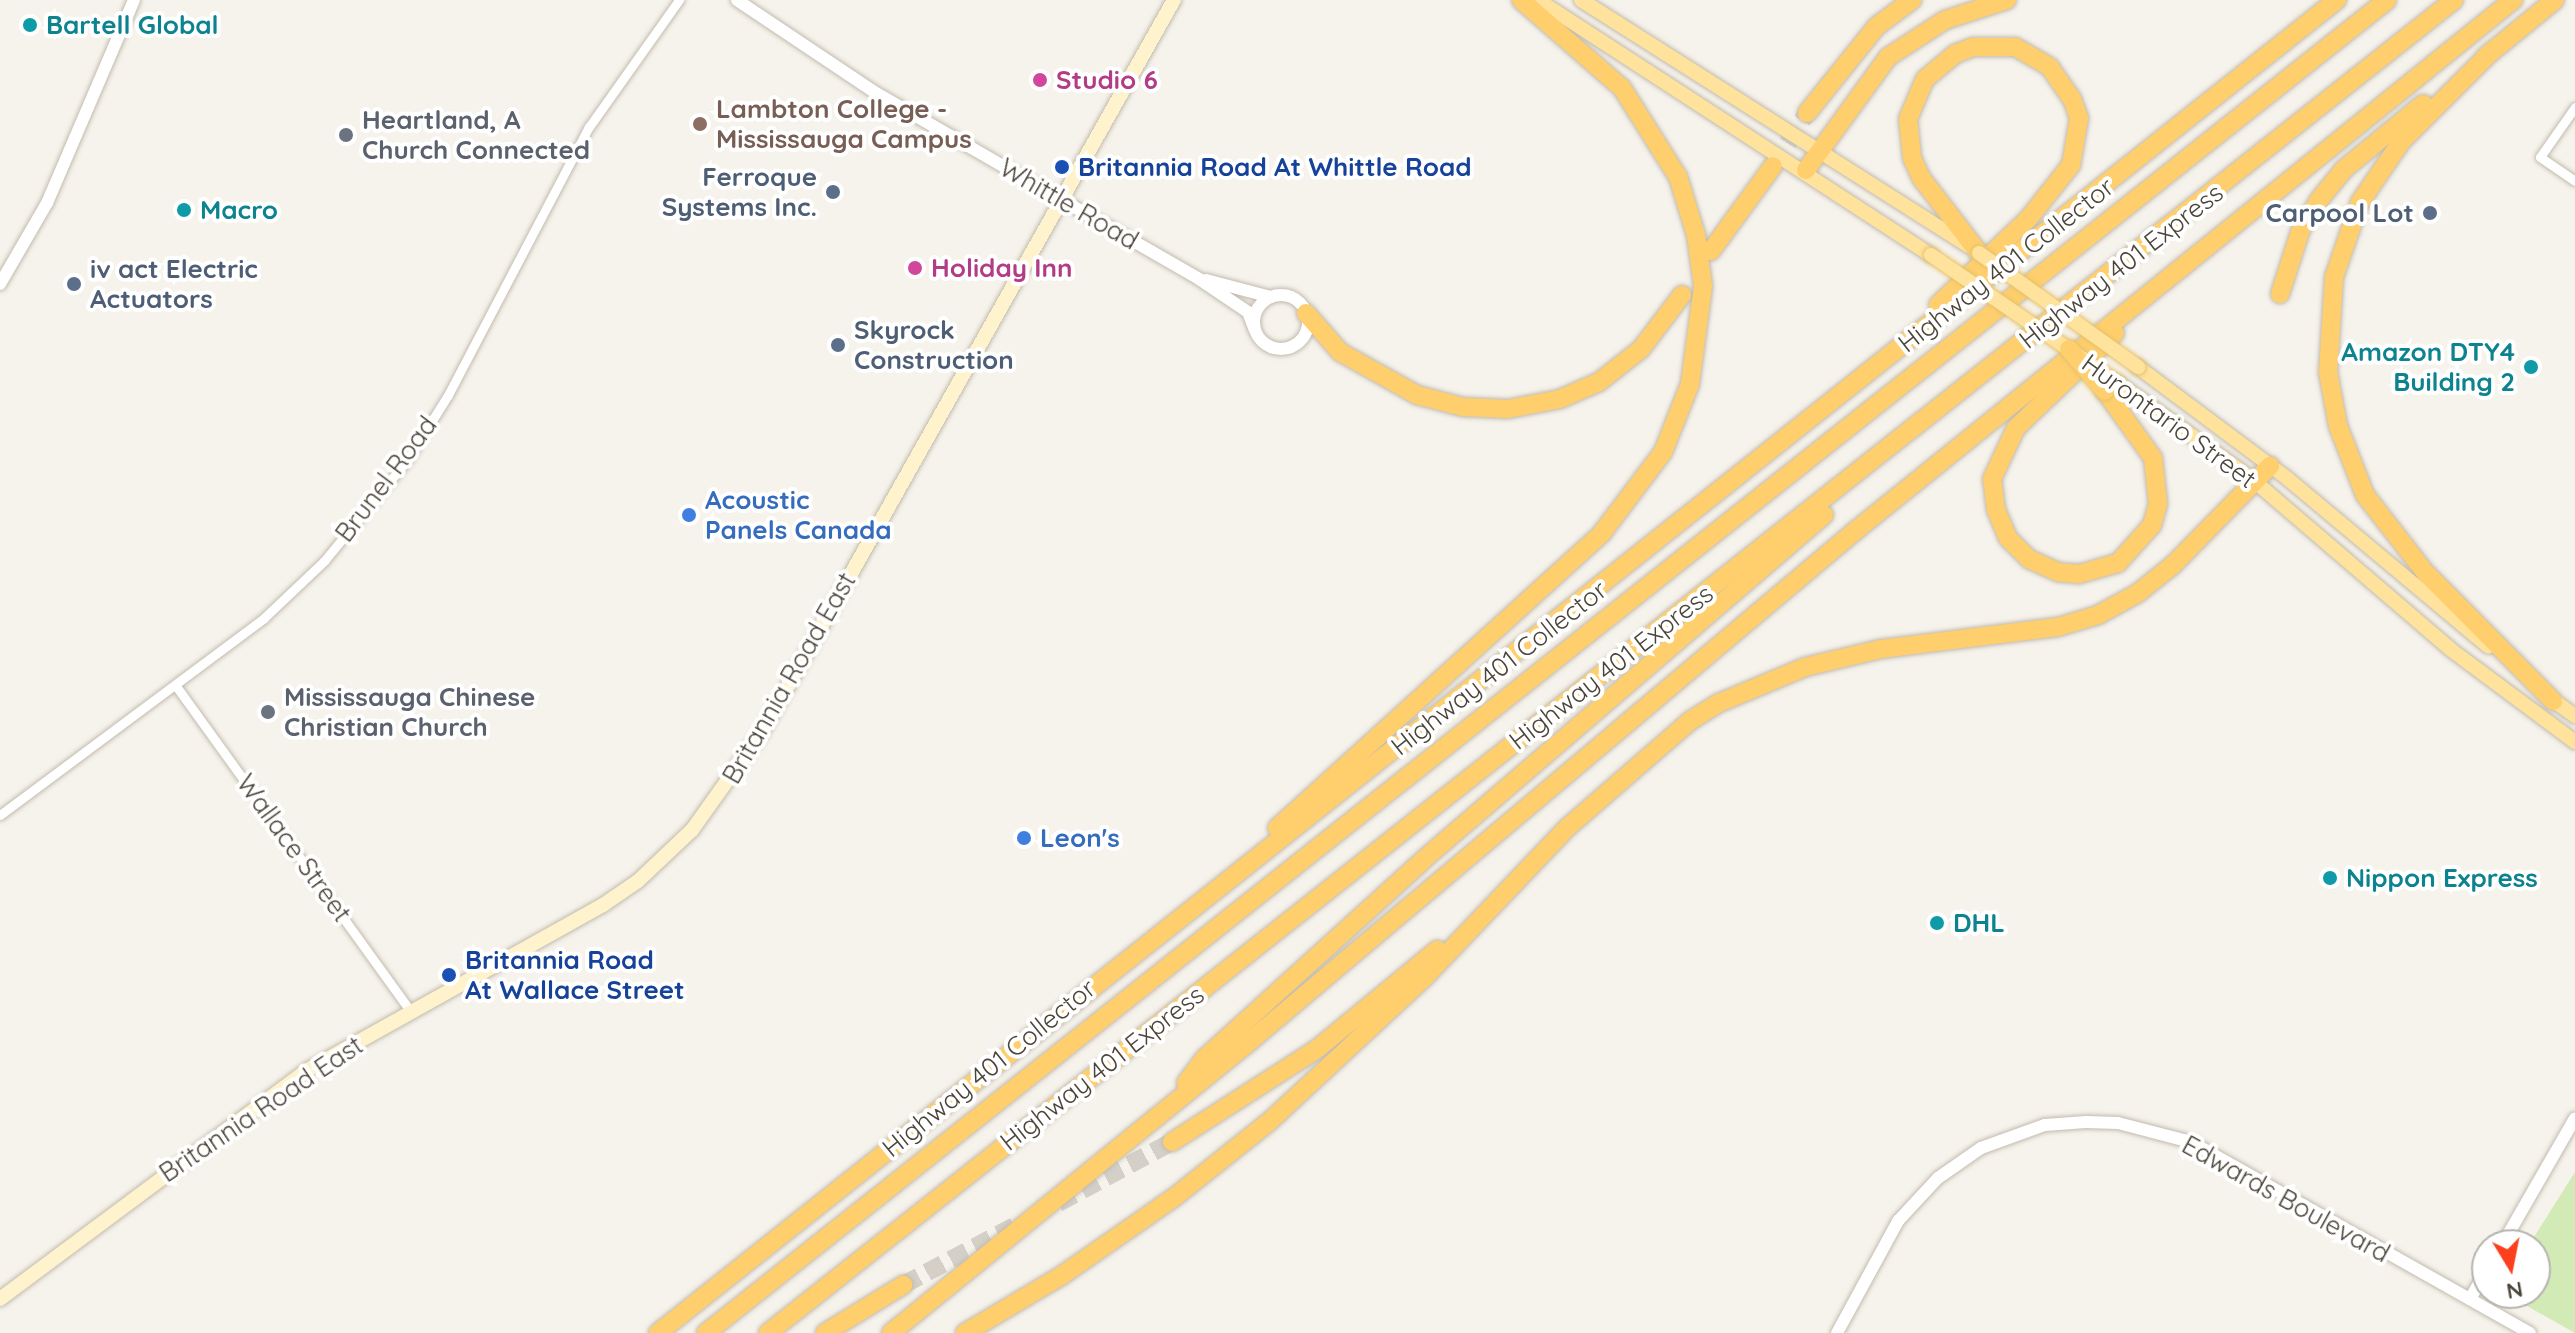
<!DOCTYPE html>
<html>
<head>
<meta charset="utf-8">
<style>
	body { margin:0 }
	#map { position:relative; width:2575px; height:1333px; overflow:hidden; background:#f6f3ec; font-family:Quicksand,sans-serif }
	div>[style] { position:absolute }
	.green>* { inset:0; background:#d2eab5 }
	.motorway-tunnel>* { height:18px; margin-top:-9px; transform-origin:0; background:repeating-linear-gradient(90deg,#d4d0c8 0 18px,transparent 0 27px) }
	.roads { filter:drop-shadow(0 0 2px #c2bbae) drop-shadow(0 0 2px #c2bbae) }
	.minor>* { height:9px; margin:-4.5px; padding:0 4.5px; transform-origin:4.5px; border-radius:4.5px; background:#fff }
	.tertiary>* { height:12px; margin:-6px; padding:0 6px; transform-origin:6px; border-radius:6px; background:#fff }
	.tertiary>.ring { margin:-6px; padding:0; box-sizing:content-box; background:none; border:12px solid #fff; border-radius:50% }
	.secondary>* { height:14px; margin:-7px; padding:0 7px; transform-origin:7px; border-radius:7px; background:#fff3cd }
	.primary>* { height:14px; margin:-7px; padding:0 7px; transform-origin:7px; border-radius:7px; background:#ffe39c }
	.motorway>* { height:18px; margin:-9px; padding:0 9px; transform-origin:9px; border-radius:9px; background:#ffcf6e }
	.bridges { filter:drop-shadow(0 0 2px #e6c16a) drop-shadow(0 0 2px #e6c16a) }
	.primary-bridge>* { height:14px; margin:-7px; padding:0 7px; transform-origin:7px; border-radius:7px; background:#ffe39c }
	.motorway-bridge>* { height:18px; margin:-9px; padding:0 9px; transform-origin:9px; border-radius:9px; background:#ffcf6e }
	.dots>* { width:22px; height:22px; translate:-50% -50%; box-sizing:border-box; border:4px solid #fff; border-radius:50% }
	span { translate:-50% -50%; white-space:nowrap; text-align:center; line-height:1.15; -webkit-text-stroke:8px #fff; paint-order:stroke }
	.culture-label { font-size:26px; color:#0d838f; font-weight:700 }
	.left { translate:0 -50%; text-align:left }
	.right { translate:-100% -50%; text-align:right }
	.hotel-label { font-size:26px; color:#b23c85; font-weight:700 }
	.education-label { font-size:26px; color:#785e54; font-weight:700 }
	.worship-label { font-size:26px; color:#5b616d; font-weight:700 }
	.transit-label { font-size:26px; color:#164399; font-weight:700 }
	.service-label { font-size:26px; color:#4e5e75; font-weight:700 }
	.street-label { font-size:26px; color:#4b4439 }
	.shop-label { font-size:26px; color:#366cbe; font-weight:700 }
	.north { position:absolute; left:2471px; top:1229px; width:80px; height:80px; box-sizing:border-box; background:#fff; border:2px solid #b7b4b0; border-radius:50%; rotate:170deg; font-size:22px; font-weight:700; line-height:32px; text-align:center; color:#4b4439 }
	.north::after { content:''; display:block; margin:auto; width:28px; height:36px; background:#fc3f1d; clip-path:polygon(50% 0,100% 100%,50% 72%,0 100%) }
</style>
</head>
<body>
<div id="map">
	<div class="green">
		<div style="clip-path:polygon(2575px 1172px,2575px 1333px,2504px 1293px,2535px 1293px,2535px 1245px,2529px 1245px)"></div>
	</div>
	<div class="motorway-tunnel">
		<div style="left:1773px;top:166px;width:63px;rotate:-57.3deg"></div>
		<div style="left:1058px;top:1203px;width:129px;rotate:-28.2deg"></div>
		<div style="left:903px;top:1285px;width:130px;rotate:-27.9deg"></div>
	</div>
	<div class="roads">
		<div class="minor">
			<div style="left:2575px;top:107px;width:61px;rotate:125deg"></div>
			<div style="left:2540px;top:157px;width:42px;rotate:34.4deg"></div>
			<div style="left:176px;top:686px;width:400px;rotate:54.2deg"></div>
			<div style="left:0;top:815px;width:329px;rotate:-36.7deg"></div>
			<div style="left:264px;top:618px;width:83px;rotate:-43.5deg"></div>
			<div style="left:324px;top:561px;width:132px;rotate:-50.5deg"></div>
			<div style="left:408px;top:459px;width:75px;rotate:-58deg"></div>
			<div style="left:448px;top:395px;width:303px;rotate:-62.3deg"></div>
			<div style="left:589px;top:127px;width:156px;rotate:-54.7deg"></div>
		</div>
		<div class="tertiary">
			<div style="left:737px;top:0;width:167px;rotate:33.8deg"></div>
			<div style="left:876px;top:93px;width:373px;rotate:29.9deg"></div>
			<div style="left:1199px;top:279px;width:59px;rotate:34deg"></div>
			<div style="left:1248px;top:312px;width:19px;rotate:69deg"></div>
			<div style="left:1206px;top:280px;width:67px;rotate:14.7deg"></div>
			<div style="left:0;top:284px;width:94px;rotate:-59.9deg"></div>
			<div style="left:47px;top:203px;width:221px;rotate:-66.8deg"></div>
			<div class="ring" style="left:1254px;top:295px;width:42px;height:42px"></div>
			<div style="left:2502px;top:1245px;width:146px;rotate:-60.1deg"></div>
			<div style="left:2470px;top:1299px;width:34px;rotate:-60deg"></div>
			<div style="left:1837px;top:1333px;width:128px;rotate:-61.4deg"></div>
			<div style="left:1898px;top:1221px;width:59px;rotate:-47.1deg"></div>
			<div style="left:1938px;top:1178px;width:52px;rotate:-34.9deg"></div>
			<div style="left:1981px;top:1148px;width:68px;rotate:-19.8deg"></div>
			<div style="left:2045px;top:1125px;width:41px;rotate:-4.2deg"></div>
			<div style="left:2086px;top:1122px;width:32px;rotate:2deg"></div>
			<div style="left:2118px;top:1123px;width:75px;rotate:14.6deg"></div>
			<div style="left:2191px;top:1142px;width:389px;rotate:29.4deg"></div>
		</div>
		<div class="secondary">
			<div style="left:0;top:1299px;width:382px;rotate:-36.7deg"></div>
			<div style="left:306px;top:1071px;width:340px;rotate:-29.2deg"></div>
			<div style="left:603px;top:905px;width:42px;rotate:-34.4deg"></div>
			<div style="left:638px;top:881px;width:74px;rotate:-43.4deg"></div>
			<div style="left:692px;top:830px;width:120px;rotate:-54.5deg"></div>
			<div style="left:762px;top:732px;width:840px;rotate:-60.63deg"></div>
		</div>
		<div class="primary">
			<div style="left:1538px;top:0;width:468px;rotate:33deg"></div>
			<div style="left:1581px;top:0;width:459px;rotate:32.4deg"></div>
			<div style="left:2138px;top:367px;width:187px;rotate:36.7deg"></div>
			<div style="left:2288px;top:479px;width:261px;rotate:39.9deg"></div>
			<div style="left:2118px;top:383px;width:165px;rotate:35.6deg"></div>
			<div style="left:2252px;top:479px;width:261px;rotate:40.6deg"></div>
			<div style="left:2450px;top:649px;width:156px;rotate:36.6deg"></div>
			<div style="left:2546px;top:695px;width:36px;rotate:36deg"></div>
		</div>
		<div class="motorway">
			<div style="left:2492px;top:51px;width:129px;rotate:135deg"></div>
			<div style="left:2401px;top:142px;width:73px;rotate:124.3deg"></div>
			<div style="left:2360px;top:202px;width:79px;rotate:109.1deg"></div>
			<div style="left:2334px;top:277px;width:95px;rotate:93.6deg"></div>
			<div style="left:2328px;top:372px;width:55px;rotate:79.5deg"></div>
			<div style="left:2338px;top:426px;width:74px;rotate:68.6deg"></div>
			<div style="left:2365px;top:495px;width:98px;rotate:52.1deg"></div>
			<div style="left:2425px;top:572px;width:182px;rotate:45.2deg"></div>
			<div style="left:2485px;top:57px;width:90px;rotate:-39.2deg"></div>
			<div style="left:1807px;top:113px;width:112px;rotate:-51.2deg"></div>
			<div style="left:1877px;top:26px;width:44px;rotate:-36.6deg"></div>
			<div style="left:1806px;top:170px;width:140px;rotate:-54deg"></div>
			<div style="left:1888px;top:57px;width:68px;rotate:-33deg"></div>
			<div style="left:1945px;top:20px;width:65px;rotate:-17.9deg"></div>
			<div style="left:1711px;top:251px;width:105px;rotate:-53.9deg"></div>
			<div style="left:2280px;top:294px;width:68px;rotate:-72.1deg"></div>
			<div style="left:2301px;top:229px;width:34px;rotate:-58deg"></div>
			<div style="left:2319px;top:200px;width:38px;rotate:-51deg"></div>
			<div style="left:2343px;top:170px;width:104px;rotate:-39.5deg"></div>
			<div style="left:1938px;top:305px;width:126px;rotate:-43.7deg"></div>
			<div style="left:2029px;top:218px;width:68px;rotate:-51.6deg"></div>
			<div style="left:2071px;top:165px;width:48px;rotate:-80.3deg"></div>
			<div style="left:2079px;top:118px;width:20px;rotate:-110deg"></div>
			<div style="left:2072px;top:99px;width:39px;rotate:-125deg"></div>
			<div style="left:2050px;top:67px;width:39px;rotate:-150deg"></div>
			<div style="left:2016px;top:47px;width:43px;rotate:180deg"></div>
			<div style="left:1973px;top:47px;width:19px;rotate:159deg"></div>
			<div style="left:1955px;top:54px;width:39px;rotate:140deg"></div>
			<div style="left:1925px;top:79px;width:43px;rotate:113deg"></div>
			<div style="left:1908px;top:119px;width:39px;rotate:84deg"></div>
			<div style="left:1912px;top:158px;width:23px;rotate:65deg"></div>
			<div style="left:1922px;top:179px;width:93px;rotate:52.4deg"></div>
			<div style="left:1306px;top:313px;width:52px;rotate:48.9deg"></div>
			<div style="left:1340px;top:352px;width:88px;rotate:29.2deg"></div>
			<div style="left:1417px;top:395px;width:48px;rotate:14.6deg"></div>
			<div style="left:1463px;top:407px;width:45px;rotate:2.5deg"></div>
			<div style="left:1508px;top:409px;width:53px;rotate:-10.9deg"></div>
			<div style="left:1560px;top:399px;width:43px;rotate:-23.6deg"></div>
			<div style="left:1599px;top:382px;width:53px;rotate:-38.2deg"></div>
			<div style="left:1641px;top:349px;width:68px;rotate:-52.8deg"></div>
			<div style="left:2105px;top:391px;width:82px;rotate:54.4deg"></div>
			<div style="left:2153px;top:458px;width:46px;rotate:83.8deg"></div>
			<div style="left:2158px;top:504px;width:22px;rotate:106deg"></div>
			<div style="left:2152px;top:525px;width:51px;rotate:131.8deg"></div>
			<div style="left:2118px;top:563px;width:41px;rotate:164.2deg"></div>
			<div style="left:2079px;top:574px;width:21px;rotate:-175deg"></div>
			<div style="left:2058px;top:572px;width:32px;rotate:-156deg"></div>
			<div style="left:2029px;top:559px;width:30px;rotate:-135deg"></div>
			<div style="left:2008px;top:538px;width:30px;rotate:-113deg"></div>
			<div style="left:1996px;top:510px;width:31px;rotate:-97deg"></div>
			<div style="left:1992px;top:479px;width:56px;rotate:-64.8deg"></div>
			<div style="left:2016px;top:428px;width:137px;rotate:-43.8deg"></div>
			<div style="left:1277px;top:828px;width:439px;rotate:-42.2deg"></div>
			<div style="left:1602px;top:533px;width:101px;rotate:-53deg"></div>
			<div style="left:1663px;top:452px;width:73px;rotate:-68.3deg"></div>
			<div style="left:1690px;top:384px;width:99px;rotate:-82.4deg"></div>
			<div style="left:1703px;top:286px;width:51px;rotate:-97.8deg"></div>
			<div style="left:1696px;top:235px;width:61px;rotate:-107.2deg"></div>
			<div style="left:1678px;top:177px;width:105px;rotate:-122.2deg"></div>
			<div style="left:1622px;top:88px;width:134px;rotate:-138.9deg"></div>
			<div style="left:1186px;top:1083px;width:31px;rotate:-53deg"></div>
			<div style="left:1205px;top:1058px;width:294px;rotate:-42.2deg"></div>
			<div style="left:1423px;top:860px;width:529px;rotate:-40.71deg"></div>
			<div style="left:1172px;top:1142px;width:172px;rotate:-32.7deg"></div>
			<div style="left:1317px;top:1049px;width:156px;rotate:-39.5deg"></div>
			<div style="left:658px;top:1333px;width:2144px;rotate:-38.45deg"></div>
			<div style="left:706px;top:1333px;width:2145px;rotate:-38.41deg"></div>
			<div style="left:768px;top:1333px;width:2149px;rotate:-38.33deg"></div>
			<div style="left:825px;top:1333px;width:92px;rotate:-31.6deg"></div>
			<div style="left:891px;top:1333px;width:461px;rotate:-39.1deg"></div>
			<div style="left:1249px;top:1042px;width:793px;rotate:-40.14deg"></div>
			<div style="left:1855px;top:531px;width:846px;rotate:-38.9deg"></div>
			<div style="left:965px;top:1333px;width:112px;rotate:-30.7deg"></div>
			<div style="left:1061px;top:1276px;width:140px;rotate:-34.8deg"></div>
			<div style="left:1176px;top:1196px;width:120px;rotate:-38.6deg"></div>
			<div style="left:1270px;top:1121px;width:209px;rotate:-42.9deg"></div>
			<div style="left:1423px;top:979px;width:210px;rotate:-46.4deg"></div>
			<div style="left:1568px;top:827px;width:162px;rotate:-41deg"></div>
			<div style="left:1690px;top:721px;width:34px;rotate:-32deg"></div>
			<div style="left:1719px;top:703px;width:93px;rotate:-22.7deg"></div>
			<div style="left:1805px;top:667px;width:78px;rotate:-13.3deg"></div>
			<div style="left:1881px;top:649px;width:178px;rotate:-7.1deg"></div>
			<div style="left:2058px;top:627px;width:42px;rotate:-16.7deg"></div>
			<div style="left:2098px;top:615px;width:46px;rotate:-28.8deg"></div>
			<div style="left:2138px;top:593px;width:45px;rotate:-38.7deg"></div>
			<div style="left:2173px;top:565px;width:139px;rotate:-45.6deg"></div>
		</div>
	</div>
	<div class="bridges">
		<div class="primary-bridge">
			<div style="left:1979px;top:253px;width:196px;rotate:35.6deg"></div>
			<div style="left:1931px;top:255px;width:227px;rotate:34.4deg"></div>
		</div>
		<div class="motorway-bridge">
			<div style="left:2069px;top:349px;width:55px;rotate:49.4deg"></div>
		</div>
	</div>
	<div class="dots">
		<div style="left:30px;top:25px;background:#0f9aa8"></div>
		<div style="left:1040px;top:80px;background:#d1479c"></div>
		<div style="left:700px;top:124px;background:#8d6e63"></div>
		<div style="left:346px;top:135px;background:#6b7280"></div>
		<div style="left:1062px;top:167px;background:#1a4fb4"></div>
		<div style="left:833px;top:192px;background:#5c6f8a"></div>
		<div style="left:184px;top:210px;background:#0f9aa8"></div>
		<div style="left:2430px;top:213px;background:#5c6f8a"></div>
		<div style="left:915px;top:268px;background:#d1479c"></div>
		<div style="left:74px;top:284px;background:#5c6f8a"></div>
		<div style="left:838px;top:345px;background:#5c6f8a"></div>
		<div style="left:2531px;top:367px;background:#0f9aa8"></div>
		<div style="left:689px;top:515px;background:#3f7fe0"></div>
		<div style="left:268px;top:712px;background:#6b7280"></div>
		<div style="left:1024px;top:838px;background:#3f7fe0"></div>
		<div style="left:2330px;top:878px;background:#0f9aa8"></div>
		<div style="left:1937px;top:923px;background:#0f9aa8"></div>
		<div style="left:449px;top:975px;background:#1a4fb4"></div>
	</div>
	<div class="culture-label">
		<span class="left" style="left:46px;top:25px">Bartell Global</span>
		<span class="left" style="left:200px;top:210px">Macro</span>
		<span class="right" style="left:2515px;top:367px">Amazon DTY4<br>Building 2</span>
		<span class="left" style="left:2346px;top:878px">Nippon Express</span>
		<span class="left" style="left:1953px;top:923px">DHL</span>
	</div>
	<div class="hotel-label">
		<span class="left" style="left:1056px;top:80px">Studio 6</span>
		<span class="left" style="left:931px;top:268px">Holiday Inn</span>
	</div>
	<div class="education-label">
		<span class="left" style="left:716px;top:124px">Lambton College -<br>Mississauga Campus</span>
	</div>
	<div class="worship-label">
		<span class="left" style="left:362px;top:135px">Heartland, A<br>Church Connected</span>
		<span class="left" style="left:284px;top:712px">Mississauga Chinese<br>Christian Church</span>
	</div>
	<div class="transit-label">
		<span class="left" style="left:1078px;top:167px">Britannia Road At Whittle Road</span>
		<span class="left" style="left:465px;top:975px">Britannia Road<br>At Wallace Street</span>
	</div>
	<div class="service-label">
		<span class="right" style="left:817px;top:192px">Ferroque<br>Systems Inc.</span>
		<span class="right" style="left:2414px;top:213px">Carpool Lot</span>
		<span class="left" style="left:90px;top:284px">iv act Electric<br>Actuators</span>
		<span class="left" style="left:854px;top:345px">Skyrock<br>Construction</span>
	</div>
	<div class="street-label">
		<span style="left:1069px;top:204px;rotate:30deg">Whittle Road</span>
		<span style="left:2006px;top:265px;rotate:-38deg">Highway 401 Collector</span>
		<span style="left:2121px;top:266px;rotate:-38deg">Highway 401 Express</span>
		<span style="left:2169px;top:421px;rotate:36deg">Hurontario Street</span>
		<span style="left:386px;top:479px;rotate:-53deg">Brunel Road</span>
		<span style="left:1611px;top:667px;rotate:-38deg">Highway 401 Express</span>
		<span style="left:1499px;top:668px;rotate:-38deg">Highway 401 Collector</span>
		<span style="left:789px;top:678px;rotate:-60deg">Britannia Road East</span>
		<span style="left:294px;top:848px;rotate:54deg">Wallace Street</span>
		<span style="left:989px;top:1068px;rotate:-39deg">Highway 401 Collector</span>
		<span style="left:1102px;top:1068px;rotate:-38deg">Highway 401 Express</span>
		<span style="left:261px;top:1109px;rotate:-34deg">Britannia Road East</span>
		<span style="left:2286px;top:1199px;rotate:29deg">Edwards Boulevard</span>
	</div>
	<div class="shop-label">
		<span class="left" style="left:705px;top:515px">Acoustic<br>Panels Canada</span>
		<span class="left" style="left:1040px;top:838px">Leon's</span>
	</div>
	<div class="north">N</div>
</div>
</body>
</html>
